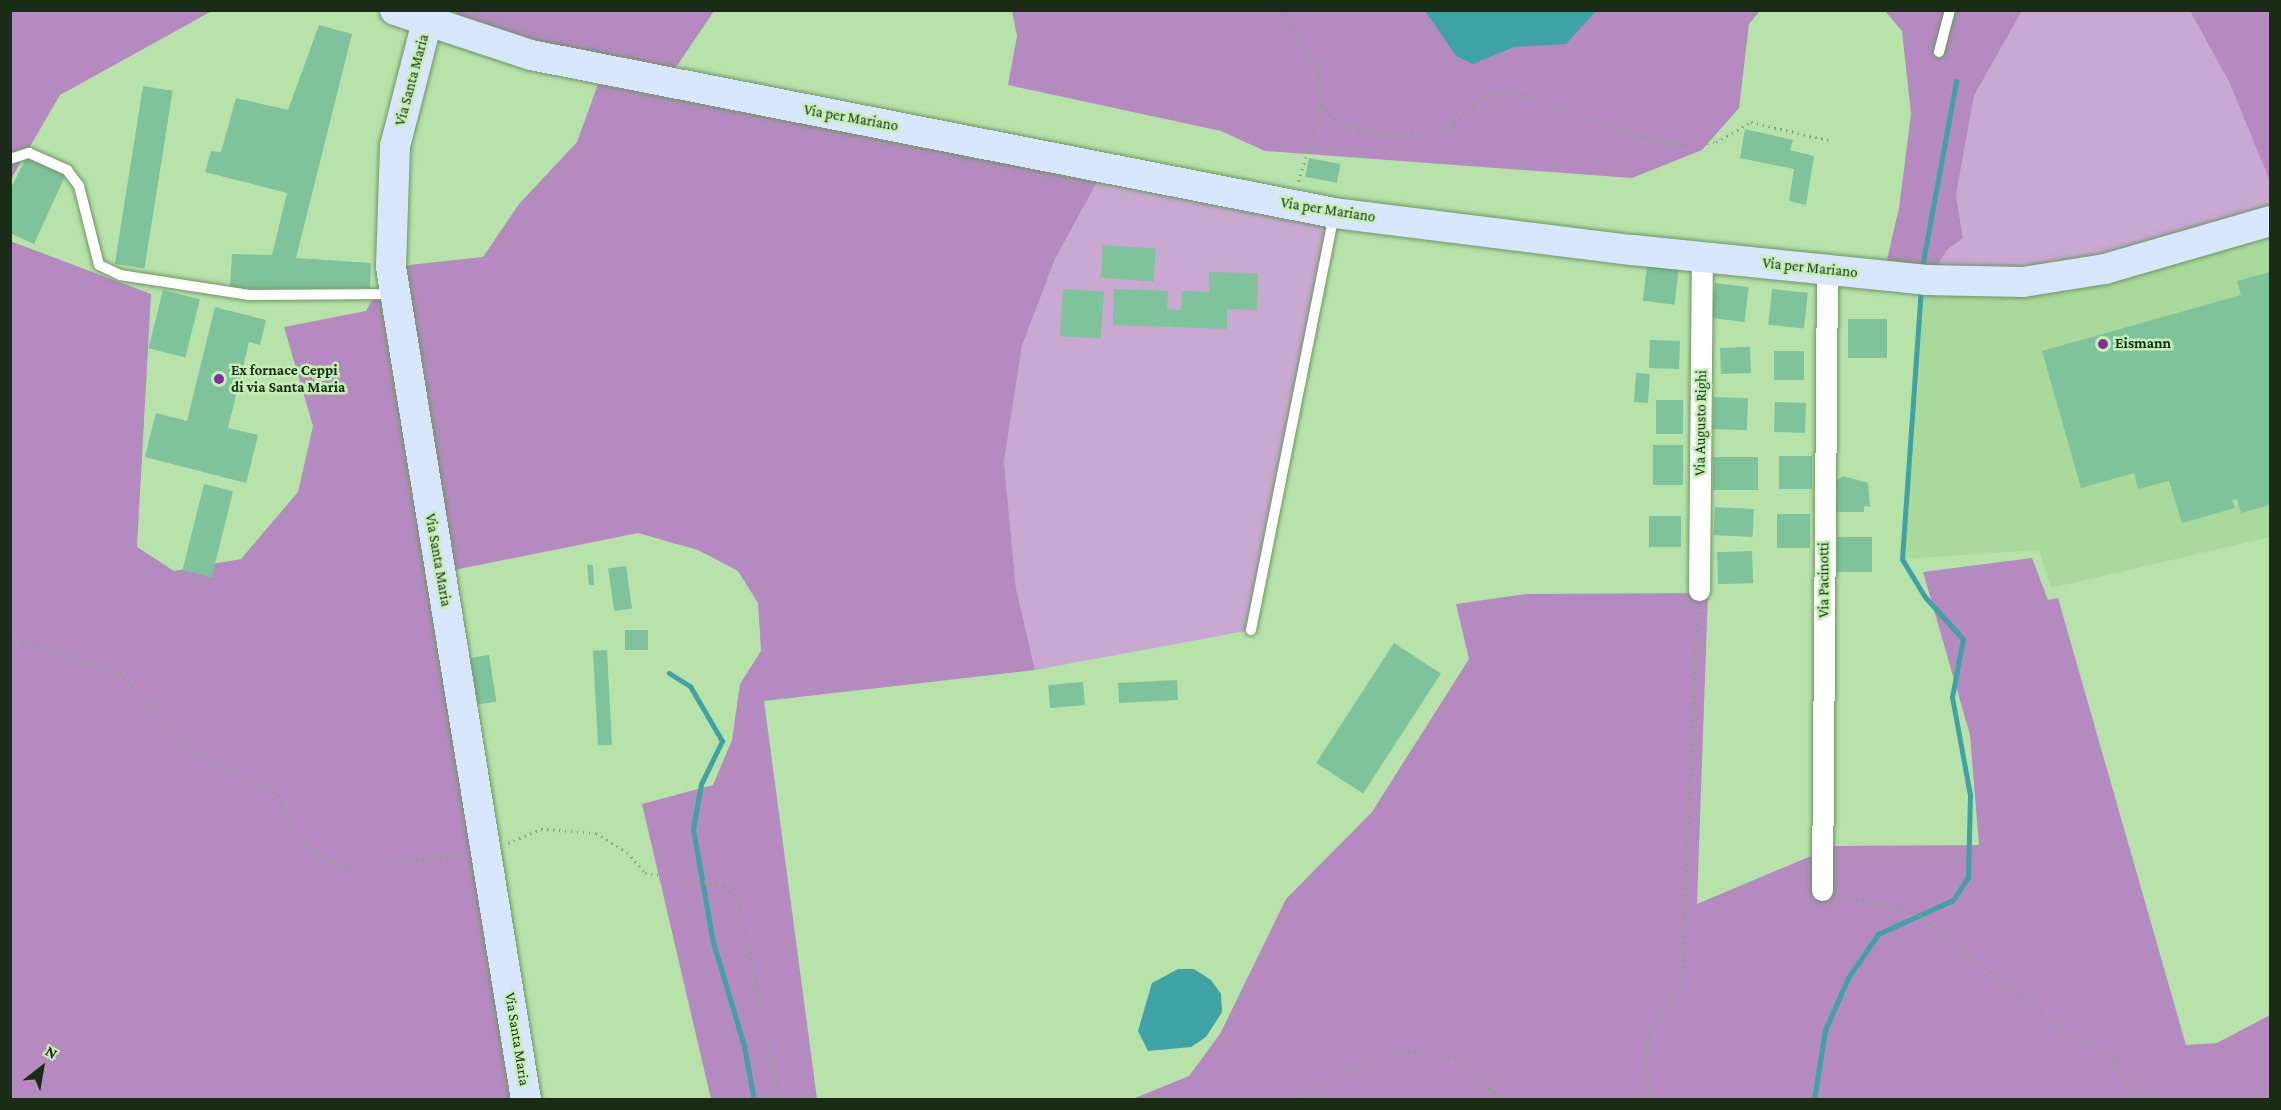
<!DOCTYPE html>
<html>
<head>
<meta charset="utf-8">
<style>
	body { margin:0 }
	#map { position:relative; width:2281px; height:1110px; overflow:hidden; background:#b7e3aa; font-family:"Crimson Pro",serif }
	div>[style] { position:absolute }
	.built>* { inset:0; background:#a9da9b }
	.green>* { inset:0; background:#c9a9d2 }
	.forest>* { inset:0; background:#b48ac0 }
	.water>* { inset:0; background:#3fa2a5 }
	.stream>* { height:5px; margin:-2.5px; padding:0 2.5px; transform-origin:2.5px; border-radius:2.5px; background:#3fa2a5 }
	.building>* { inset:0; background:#7ec39c; transform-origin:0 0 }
	.path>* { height:3px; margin-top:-1.5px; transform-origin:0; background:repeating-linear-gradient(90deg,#85a87a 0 1.5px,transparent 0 6px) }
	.roads { filter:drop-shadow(0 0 2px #6d9660) drop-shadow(0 0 2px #6d9660) }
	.lane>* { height:10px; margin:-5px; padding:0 5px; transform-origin:5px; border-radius:5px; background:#fff }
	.street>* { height:21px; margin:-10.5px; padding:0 10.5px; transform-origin:10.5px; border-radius:10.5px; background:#fff }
	.secondary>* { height:30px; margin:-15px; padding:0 15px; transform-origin:15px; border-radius:15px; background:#d8e7fd }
	.dots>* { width:16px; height:16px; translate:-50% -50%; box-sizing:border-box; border:3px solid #c4f0b6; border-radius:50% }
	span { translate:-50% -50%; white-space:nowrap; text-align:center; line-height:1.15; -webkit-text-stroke:5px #c4f0b6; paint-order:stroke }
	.street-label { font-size:15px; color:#1b2c16 }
	.poi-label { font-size:15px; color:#1b2c16; font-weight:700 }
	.left { translate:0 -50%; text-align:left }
	.frame { position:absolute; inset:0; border:12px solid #1b2c16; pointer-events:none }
	.north { position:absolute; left:12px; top:1038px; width:60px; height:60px; -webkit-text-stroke:4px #c4f0b6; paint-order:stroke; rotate:31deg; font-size:16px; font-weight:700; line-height:24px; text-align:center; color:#1b2c16 }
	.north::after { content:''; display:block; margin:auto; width:21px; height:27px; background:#1b2c16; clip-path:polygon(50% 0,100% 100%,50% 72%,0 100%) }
</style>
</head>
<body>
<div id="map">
	<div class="built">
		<div style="clip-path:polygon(2270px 232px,2270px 537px,2051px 588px,2039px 550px,1904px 559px,1923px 288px)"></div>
	</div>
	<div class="green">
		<div style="clip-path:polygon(2022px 11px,2190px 11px,2229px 82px,2270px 180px,2270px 214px,2052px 272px,1933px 273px,1947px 250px,1963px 238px,1956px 195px,1974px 96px)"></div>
		<div style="clip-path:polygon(1101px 175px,1333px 220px,1251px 630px,1035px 670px,1016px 588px,1004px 462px,1022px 346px,1055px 259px)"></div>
	</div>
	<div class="forest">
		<div style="clip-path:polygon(11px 11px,212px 11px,60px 95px,11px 179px)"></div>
		<div style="clip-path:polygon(456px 11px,714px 11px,668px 79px,461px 22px)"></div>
		<div style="clip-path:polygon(1012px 11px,1760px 11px,1749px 24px,1739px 108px,1702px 150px,1632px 178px,1265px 151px,1221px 131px,1008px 85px,1017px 36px)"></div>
		<div style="clip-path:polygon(1885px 11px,2022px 11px,1974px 96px,1956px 195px,1963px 238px,1947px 250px,1933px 273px,1885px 268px,1899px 208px,1911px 114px,1902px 31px)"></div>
		<div style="clip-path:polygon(2190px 11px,2270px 11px,2270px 181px,2229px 82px)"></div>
		<div style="clip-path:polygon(598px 84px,1101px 175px,1055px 259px,1022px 346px,1004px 462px,1016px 588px,1035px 670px,764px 701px,817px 1099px,711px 1099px,642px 804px,713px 785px,732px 740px,740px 684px,761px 651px,758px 603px,738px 571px,698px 550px,638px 533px,444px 572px,526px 1099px,11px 1099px,10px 241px,151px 294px,137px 547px,174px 571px,241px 559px,298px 492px,313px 426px,284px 327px,366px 311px,391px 267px,483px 257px,519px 204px,577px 142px)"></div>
		<div style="clip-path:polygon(2032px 558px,2048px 600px,2058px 598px,2186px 1045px,2217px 1043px,2270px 1015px,2270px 1099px,1130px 1100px,1189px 1076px,1220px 1034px,1286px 899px,1372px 812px,1469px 659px,1456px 604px,1526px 594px,1708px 593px,1697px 904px,1835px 846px,1979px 845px,1970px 735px,1923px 572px)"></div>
	</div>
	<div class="water">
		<div style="clip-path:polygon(1425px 11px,1596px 11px,1566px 44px,1514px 47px,1473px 64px,1456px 56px)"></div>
		<div style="clip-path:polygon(1178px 969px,1194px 969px,1211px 980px,1221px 994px,1222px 1012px,1206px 1037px,1191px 1047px,1148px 1051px,1138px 1031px,1152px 983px)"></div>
	</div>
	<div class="stream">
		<div style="left:1922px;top:267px;width:189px;rotate:-79.6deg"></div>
		<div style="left:669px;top:673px;width:25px;rotate:32deg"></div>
		<div style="left:690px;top:686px;width:64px;rotate:59.8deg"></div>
		<div style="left:722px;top:741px;width:48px;rotate:116deg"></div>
		<div style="left:701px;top:784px;width:46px;rotate:100.1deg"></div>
		<div style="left:693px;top:829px;width:115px;rotate:80deg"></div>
		<div style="left:713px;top:942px;width:109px;rotate:73.4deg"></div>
		<div style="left:744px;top:1046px;width:55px;rotate:79.5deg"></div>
		<div style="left:1814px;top:1100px;width:71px;rotate:-81.1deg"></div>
		<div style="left:1825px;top:1030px;width:57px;rotate:-66.1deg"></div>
		<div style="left:1848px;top:978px;width:53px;rotate:-55.7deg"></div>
		<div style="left:1878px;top:934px;width:82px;rotate:-24.4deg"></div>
		<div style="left:1953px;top:900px;width:27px;rotate:-57deg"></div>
		<div style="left:1968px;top:877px;width:82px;rotate:-88.6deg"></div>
		<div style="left:1970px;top:795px;width:100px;rotate:-100.4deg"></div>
		<div style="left:1952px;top:697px;width:59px;rotate:-79.3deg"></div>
		<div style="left:1963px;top:639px;width:57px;rotate:-132.1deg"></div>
		<div style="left:1925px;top:597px;width:44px;rotate:-121.2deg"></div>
		<div style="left:1902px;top:559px;width:273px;rotate:-86deg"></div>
	</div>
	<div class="building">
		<div style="clip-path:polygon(319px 25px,352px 34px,296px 258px,371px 263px,370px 288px,230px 289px,232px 254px,272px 255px,287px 193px,205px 172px,211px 151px,221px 152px,236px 98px,288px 110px)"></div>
		<div style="left:143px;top:86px;width:30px;height:180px;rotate:9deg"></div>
		<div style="clip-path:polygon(1745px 129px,1793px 140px,1790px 150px,1814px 156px,1806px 205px,1789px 201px,1794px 169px,1740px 158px)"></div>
		<div style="clip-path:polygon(27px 156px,66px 174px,34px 244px,10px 233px,10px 190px)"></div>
		<div style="left:1309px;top:158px;width:32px;height:19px;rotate:11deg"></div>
		<div style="left:1103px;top:245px;width:53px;height:33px;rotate:4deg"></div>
		<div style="left:1647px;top:266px;width:32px;height:35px;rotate:7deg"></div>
		<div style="clip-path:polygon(1209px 272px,1258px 273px,1257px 310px,1227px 309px,1227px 329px,1113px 325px,1114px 289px,1168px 291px,1167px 309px,1181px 310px,1182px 291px,1209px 292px)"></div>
		<div style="clip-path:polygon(2270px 272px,2270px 505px,2241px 513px,2237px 499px,2232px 500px,2235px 508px,2182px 523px,2169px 481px,2138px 489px,2134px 473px,2081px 488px,2042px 351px,2241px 295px,2237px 281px)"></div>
		<div style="left:1715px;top:283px;width:34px;height:35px;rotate:7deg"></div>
		<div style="left:1063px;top:289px;width:41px;height:47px;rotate:4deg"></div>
		<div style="left:1772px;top:289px;width:36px;height:36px;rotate:6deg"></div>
		<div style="left:163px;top:290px;width:38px;height:60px;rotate:14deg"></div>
		<div style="clip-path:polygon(215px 307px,266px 320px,260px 345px,249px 342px,228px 428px,258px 435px,246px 483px,145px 457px,156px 413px,187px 421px)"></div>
		<div style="left:1848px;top:319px;width:39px;height:39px"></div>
		<div style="left:1650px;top:340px;width:30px;height:28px;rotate:2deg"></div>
		<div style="left:1750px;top:347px;width:26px;height:30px;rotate:88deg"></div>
		<div style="left:1774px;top:351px;width:30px;height:29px"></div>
		<div style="left:1636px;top:373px;width:14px;height:29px;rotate:4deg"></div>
		<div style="left:1714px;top:397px;width:34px;height:32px;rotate:2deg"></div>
		<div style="left:1683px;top:400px;width:34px;height:27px;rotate:90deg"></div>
		<div style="left:1775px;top:402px;width:31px;height:30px;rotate:2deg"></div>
		<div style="left:1653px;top:445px;width:30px;height:40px"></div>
		<div style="left:1779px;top:456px;width:33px;height:33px"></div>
		<div style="left:1713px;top:457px;width:45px;height:33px"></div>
		<div style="clip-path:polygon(1843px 476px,1868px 483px,1870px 507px,1864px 506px,1864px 512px,1835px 512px,1836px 481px)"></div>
		<div style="left:204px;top:484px;width:30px;height:89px;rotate:14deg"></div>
		<div style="left:1715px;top:507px;width:39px;height:28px;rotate:3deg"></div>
		<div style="left:1810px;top:514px;width:34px;height:33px;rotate:90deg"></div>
		<div style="left:1681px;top:516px;width:31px;height:32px;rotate:90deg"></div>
		<div style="left:1837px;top:537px;width:35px;height:35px"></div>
		<div style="left:1752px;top:551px;width:32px;height:35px;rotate:88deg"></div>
		<div style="clip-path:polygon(587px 565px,593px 565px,594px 585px,589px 585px)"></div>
		<div style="left:626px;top:566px;width:43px;height:18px;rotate:82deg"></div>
		<div style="left:625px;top:630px;width:23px;height:20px"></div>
		<div style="left:1394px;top:643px;width:56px;height:143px;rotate:33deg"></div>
		<div style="left:607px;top:650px;width:95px;height:14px;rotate:87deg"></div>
		<div style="left:489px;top:655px;width:47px;height:19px;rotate:81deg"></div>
		<div style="left:1177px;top:680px;width:20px;height:59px;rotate:87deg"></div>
		<div style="left:1083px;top:682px;width:23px;height:35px;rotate:85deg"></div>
	</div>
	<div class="path">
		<div style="left:1277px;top:10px;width:70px;rotate:54.9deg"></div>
		<div style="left:1317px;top:67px;width:38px;rotate:84deg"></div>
		<div style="left:1321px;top:105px;width:81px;rotate:106.4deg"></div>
		<div style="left:1321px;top:105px;width:21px;rotate:47deg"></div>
		<div style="left:1335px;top:120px;width:31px;rotate:21deg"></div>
		<div style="left:1364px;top:131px;width:49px;rotate:5.8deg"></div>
		<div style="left:1413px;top:136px;width:27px;rotate:-6deg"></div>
		<div style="left:1440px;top:133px;width:59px;rotate:-38.8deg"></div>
		<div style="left:1486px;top:96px;width:24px;rotate:-17deg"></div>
		<div style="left:1509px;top:89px;width:140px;rotate:20.1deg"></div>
		<div style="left:1640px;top:137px;width:44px;rotate:10.5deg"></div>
		<div style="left:1683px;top:145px;width:33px;rotate:-5deg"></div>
		<div style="left:1716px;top:142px;width:40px;rotate:-29.7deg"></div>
		<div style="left:1751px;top:122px;width:83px;rotate:13.2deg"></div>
		<div style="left:10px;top:636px;width:116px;rotate:18.6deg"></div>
		<div style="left:120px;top:673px;width:106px;rotate:47.3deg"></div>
		<div style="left:192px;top:751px;width:97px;rotate:26.8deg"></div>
		<div style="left:279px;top:795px;width:48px;rotate:66.6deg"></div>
		<div style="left:298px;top:839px;width:56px;rotate:33.4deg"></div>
		<div style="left:345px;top:870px;width:120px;rotate:-7.7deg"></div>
		<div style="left:508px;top:843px;width:36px;rotate:-23deg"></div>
		<div style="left:541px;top:829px;width:55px;rotate:4.2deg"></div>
		<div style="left:596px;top:833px;width:36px;rotate:32deg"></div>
		<div style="left:627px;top:852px;width:28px;rotate:49deg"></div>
		<div style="left:645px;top:873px;width:81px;rotate:9.2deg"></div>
		<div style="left:725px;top:886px;width:18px;rotate:45deg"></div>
		<div style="left:738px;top:899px;width:206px;rotate:77.9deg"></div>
		<div style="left:1839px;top:894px;width:83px;rotate:14.7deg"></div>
		<div style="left:1919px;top:915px;width:186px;rotate:38.7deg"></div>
		<div style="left:2064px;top:1031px;width:55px;rotate:27deg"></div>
		<div style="left:2113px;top:1056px;width:31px;rotate:68deg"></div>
		<div style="left:2125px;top:1085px;width:30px;rotate:30deg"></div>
		<div style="left:1293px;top:1100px;width:84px;rotate:-28.4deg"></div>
		<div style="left:1367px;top:1060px;width:53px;rotate:-9.8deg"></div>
		<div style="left:1419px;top:1051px;width:41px;rotate:9.9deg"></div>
		<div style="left:1459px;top:1058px;width:59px;rotate:45deg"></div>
		<div style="left:1652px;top:1100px;width:35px;rotate:-102deg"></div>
		<div style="left:1645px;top:1066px;width:33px;rotate:-83deg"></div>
		<div style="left:1649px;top:1033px;width:58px;rotate:-55.5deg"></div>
		<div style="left:1682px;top:985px;width:376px;rotate:-87.6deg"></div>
	</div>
	<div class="roads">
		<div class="lane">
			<div style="left:1939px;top:52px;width:43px;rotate:-75.3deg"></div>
			<div style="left:10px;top:159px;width:20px;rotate:-18deg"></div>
			<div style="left:29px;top:153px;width:42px;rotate:24.1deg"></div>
			<div style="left:67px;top:170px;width:20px;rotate:53deg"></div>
			<div style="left:79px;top:186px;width:81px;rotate:75.8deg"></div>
			<div style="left:99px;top:265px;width:23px;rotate:25deg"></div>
			<div style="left:120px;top:275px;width:131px;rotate:8.8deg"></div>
			<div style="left:249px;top:295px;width:145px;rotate:-0.4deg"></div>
			<div style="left:1251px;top:630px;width:422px;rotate:-78.7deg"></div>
		</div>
		<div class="street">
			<div style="left:1699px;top:590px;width:333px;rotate:-89.5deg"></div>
			<div style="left:1822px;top:890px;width:620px;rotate:-89.54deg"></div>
		</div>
		<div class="secondary">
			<div style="left:395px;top:10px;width:143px;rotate:18.3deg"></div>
			<div style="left:531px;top:55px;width:818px;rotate:11.13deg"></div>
			<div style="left:1334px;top:213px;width:301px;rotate:7.1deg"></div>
			<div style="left:1633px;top:250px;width:295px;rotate:5.8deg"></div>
			<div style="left:1926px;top:280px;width:97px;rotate:1.2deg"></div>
			<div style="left:2023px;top:282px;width:83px;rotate:-9deg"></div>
			<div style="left:2105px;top:269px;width:172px;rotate:-16.2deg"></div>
			<div style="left:430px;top:10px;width:140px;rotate:104.4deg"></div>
			<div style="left:395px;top:146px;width:121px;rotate:91.9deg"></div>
			<div style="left:391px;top:267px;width:844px;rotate:80.79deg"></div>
		</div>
	</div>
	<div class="dots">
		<div style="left:2103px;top:344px;background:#852e9c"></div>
		<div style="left:219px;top:379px;background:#852e9c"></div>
	</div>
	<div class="street-label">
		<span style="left:412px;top:80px;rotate:-75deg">Via Santa Maria</span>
		<span style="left:851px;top:118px;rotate:10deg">Via per Mariano</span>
		<span style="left:1328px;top:210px;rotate:9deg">Via per Mariano</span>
		<span style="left:1810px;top:268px;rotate:6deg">Via per Mariano</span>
		<span style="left:1701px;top:423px;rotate:-89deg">Via Augusto Righi</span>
		<span style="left:438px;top:560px;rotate:80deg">Via Santa Maria</span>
		<span style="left:1824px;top:580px;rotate:-90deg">Via Pacinotti</span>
		<span style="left:517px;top:1039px;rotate:81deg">Via Santa Maria</span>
	</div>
	<div class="poi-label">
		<span class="left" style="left:2115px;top:344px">Eismann</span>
		<span class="left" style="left:231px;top:379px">Ex fornace Ceppi<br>di via Santa Maria</span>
	</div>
	<div class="frame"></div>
	<div class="north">N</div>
</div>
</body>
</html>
